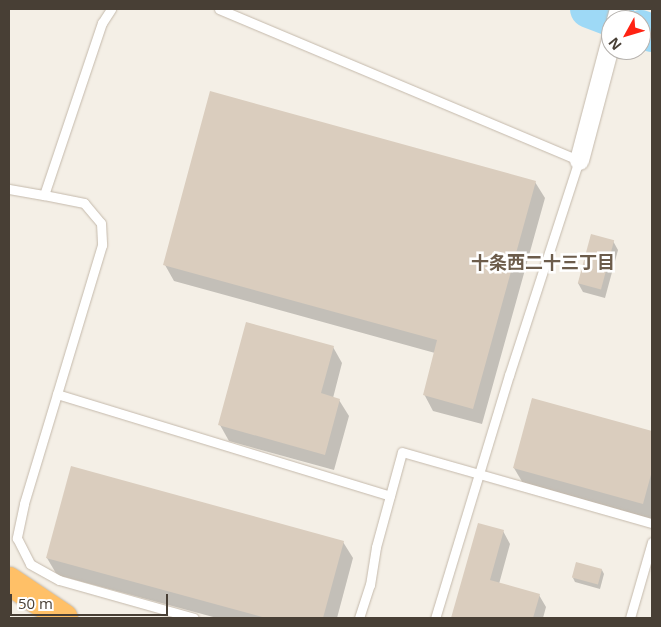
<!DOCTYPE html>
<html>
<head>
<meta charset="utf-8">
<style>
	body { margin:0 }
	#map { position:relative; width:661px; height:627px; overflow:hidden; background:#f4efe6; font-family:"Open Sans","Noto Sans JP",sans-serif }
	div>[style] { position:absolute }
	.shadow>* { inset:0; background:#0003 }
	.river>* { height:38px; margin:-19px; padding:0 19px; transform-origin:19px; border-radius:19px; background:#9ed9f6 }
	.building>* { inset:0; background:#dacdbe; transform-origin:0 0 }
	.roads { filter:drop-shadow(0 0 1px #c4b9ab) drop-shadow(0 0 1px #c4b9ab) }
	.lane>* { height:9px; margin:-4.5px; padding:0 4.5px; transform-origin:4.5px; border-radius:4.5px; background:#fff }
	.street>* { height:19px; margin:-9.5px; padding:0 9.5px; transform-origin:9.5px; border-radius:9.5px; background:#fff }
	.highway>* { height:28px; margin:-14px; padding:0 14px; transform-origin:14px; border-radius:14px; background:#ffc067 }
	span { translate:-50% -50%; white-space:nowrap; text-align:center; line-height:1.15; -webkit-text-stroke:5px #fff; paint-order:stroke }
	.neighbourhood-label { font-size:18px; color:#6c5c4b; font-weight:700 }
	.frame { position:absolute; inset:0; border:10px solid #483f35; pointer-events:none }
	.north { position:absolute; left:601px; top:10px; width:50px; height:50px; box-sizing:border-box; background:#fff; border:1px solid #b6b2ae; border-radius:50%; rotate:231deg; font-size:14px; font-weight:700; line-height:20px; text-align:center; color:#483f35 }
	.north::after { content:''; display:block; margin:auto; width:18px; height:22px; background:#ff2313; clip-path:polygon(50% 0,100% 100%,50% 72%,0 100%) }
	.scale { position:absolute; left:10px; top:594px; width:158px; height:22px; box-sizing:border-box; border:2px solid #483f35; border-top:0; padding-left:6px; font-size:15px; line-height:18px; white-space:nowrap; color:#483f35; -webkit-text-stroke:4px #fff; paint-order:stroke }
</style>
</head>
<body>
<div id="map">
	<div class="shadow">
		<div style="clip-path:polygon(535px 182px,545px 198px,482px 424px,433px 411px,424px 394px,435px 353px,174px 281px,165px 265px)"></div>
		<div style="clip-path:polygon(613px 241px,618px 250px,605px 298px,583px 292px,578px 283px)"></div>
		<div style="clip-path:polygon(333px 347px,342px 363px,333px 398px,339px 400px,349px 416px,334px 470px,229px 441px,220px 425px)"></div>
		<div style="clip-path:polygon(532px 400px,652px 433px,652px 520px,524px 485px,514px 468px)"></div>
		<div style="clip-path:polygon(479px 525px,503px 531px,510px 544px,499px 584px,539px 595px,546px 607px,543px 618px,453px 618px)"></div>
		<div style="clip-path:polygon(343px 542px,353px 558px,337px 618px,217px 618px,57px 575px,47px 558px)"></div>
		<div style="clip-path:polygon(602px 570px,604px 574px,600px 589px,575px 582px,573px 578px)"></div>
	</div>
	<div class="river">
		<div style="left:589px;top:9px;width:31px;rotate:21deg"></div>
		<div style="left:641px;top:29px;width:12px;rotate:20deg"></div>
	</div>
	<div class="building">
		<div style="clip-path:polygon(210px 91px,536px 181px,473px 409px,423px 395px,437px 340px,163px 265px)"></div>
		<div style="left:591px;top:234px;width:24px;height:51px;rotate:15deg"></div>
		<div style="clip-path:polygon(246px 322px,334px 346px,321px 393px,340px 399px,325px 455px,218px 425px)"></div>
		<div style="clip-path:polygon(532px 398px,652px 431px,652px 471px,643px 504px,513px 468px)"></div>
		<div style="clip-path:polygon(71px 466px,344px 541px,323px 618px,266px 618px,46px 558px)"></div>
		<div style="clip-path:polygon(478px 523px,504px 530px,490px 580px,540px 594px,533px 618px,451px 618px)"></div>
		<div style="left:576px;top:562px;width:27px;height:16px;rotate:15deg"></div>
	</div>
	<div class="roads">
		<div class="lane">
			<div style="left:219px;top:9px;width:390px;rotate:22.8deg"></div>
			<div style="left:579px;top:160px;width:226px;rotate:108deg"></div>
			<div style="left:509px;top:375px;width:254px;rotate:106.9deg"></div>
			<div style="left:9px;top:189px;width:36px;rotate:10deg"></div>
			<div style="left:44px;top:195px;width:182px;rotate:-71.4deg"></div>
			<div style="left:102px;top:23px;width:17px;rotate:-57deg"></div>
			<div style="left:44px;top:195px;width:41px;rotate:11.3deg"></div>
			<div style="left:84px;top:203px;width:26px;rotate:50deg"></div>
			<div style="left:101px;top:223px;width:22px;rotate:87deg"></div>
			<div style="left:102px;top:245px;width:270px;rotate:106.8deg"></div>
			<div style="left:24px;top:504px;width:35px;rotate:102deg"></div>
			<div style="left:17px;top:538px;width:29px;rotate:63deg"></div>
			<div style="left:30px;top:564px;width:33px;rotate:29deg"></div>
			<div style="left:59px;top:580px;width:140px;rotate:15.7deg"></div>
			<div style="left:57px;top:394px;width:348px;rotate:17deg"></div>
			<div style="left:359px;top:618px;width:35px;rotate:-72deg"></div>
			<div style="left:370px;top:585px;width:38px;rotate:-81deg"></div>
			<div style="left:376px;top:547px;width:98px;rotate:-74.7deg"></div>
			<div style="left:402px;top:452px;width:260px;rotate:15.9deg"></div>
			<div style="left:630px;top:618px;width:79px;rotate:-73.9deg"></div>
		</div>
		<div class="street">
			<div style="left:616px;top:20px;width:11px;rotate:-75deg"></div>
			<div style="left:579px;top:160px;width:125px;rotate:-75.2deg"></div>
		</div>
		<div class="highway">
			<div style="left:9px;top:581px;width:66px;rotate:33.9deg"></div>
		</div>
	</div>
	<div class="neighbourhood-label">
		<span style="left:543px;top:262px">十条西二十三丁目</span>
	</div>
	<div class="frame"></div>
	<div class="north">N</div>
	<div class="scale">50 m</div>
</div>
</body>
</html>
